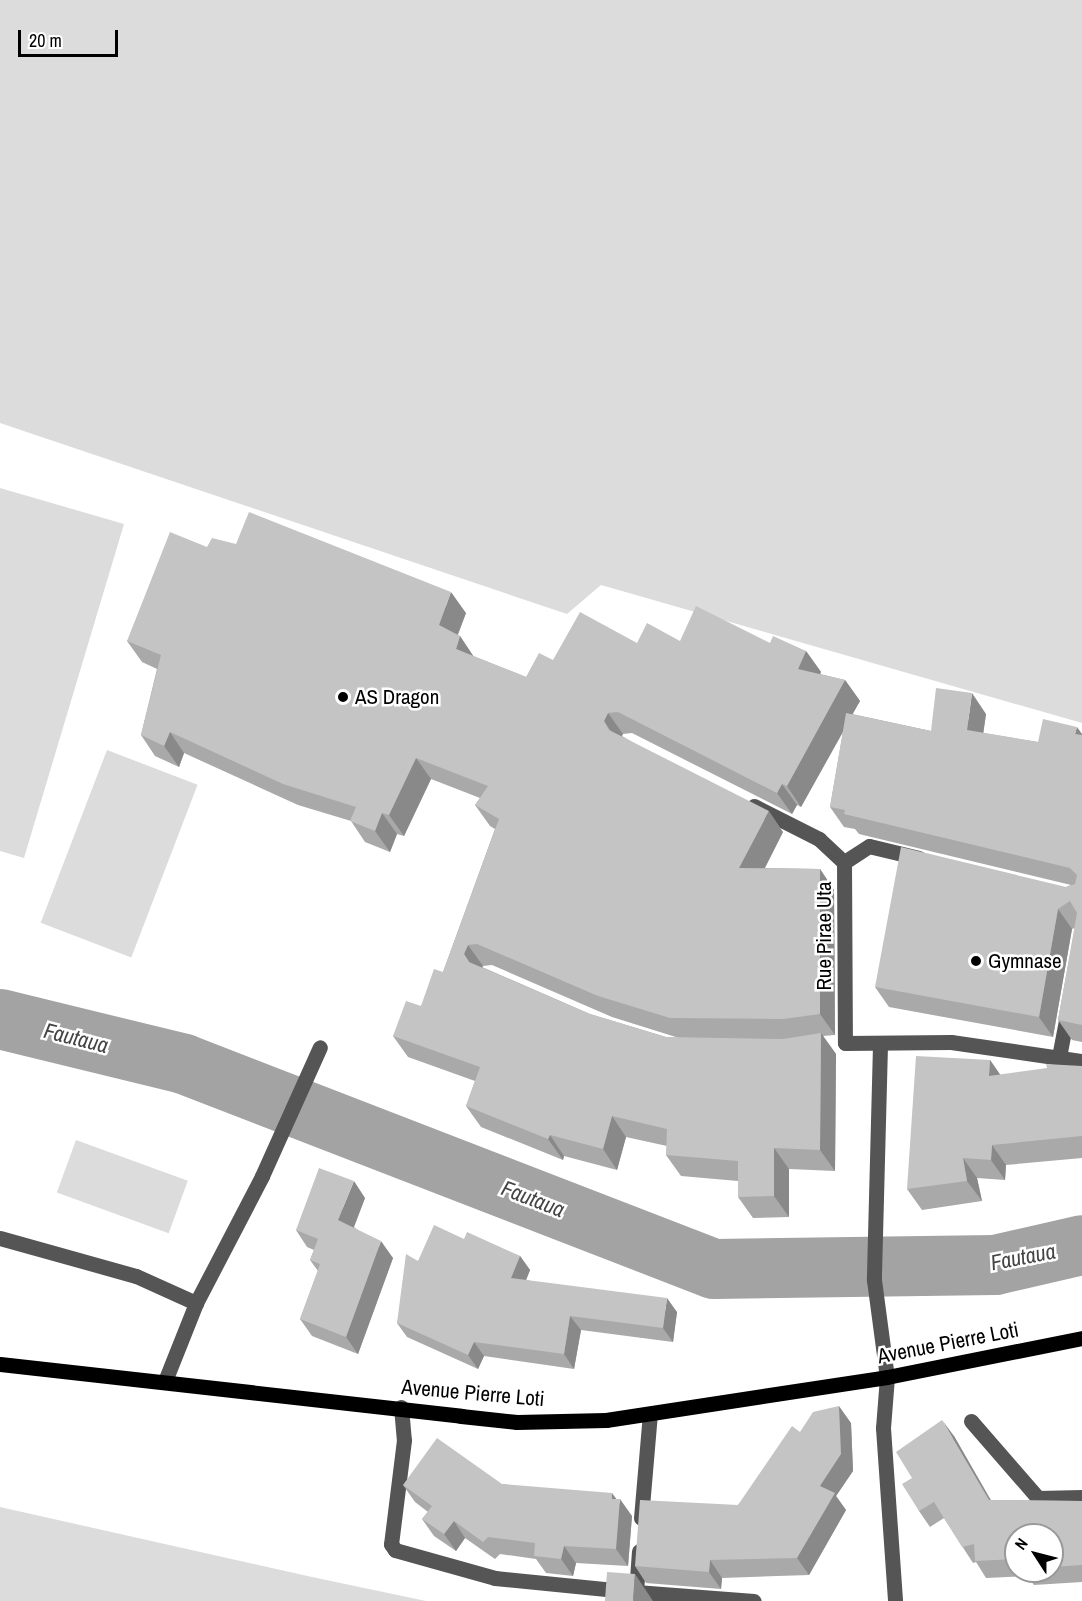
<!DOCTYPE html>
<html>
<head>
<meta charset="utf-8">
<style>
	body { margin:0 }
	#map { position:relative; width:1082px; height:1601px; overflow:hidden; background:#fff; font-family:"Archivo Narrow",sans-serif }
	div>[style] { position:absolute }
	.green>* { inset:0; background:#dcdcdc; transform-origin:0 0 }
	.river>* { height:60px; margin:-30px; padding:0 30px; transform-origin:30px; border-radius:30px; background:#a3a3a3 }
	.minor>* { height:15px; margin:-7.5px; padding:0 7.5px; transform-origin:7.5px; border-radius:7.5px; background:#555 }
	.major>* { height:15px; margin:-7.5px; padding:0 7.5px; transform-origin:7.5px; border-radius:7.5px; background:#000 }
	.wall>* { inset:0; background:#a9a9a9 }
	.shaded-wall>* { inset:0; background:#898989 }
	.building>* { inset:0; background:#c4c4c4; transform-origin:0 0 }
	.dots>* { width:16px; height:16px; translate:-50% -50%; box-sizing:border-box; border:3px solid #fff; border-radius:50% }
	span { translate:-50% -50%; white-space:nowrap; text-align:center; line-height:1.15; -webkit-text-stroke:5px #fff; paint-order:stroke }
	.poi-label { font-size:21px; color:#000 }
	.left { translate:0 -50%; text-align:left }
	.street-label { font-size:21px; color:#000 }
	.water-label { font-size:22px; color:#444; font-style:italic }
	.north { position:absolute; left:1004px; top:1523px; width:60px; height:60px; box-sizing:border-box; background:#fff; border:2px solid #999; border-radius:50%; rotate:306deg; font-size:16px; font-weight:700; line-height:24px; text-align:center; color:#000 }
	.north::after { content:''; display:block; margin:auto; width:21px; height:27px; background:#000; clip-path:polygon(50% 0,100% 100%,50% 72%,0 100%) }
	.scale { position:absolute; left:18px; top:30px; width:100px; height:27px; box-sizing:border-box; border:3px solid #000; border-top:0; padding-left:8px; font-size:18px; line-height:21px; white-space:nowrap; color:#000; -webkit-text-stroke:4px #fff; paint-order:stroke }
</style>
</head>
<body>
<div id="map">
	<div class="green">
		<div style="clip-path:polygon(0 0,1082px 0,1082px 723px,601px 585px,567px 614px,0 423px)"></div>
		<div style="clip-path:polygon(0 488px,124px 524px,24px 858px,0 851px)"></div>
		<div style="left:107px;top:750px;width:97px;height:185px;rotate:21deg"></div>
		<div style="left:76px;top:1140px;width:119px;height:56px;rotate:20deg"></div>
		<div style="clip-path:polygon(0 1507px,312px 1577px,426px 1601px,0 1601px)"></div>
	</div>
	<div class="river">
		<div style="left:0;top:1019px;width:189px;rotate:13.7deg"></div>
		<div style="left:184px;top:1064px;width:568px;rotate:21.15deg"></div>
		<div style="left:714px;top:1269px;width:281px;rotate:-0.8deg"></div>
		<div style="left:995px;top:1265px;width:89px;rotate:-12.9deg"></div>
	</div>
	<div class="minor">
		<div style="left:754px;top:806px;width:73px;rotate:26.9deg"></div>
		<div style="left:819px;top:839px;width:34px;rotate:43deg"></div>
		<div style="left:919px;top:858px;width:51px;rotate:-166.5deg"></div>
		<div style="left:869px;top:846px;width:30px;rotate:147deg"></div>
		<div style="left:844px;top:862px;width:181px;rotate:89.7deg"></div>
		<div style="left:845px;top:1043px;width:106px;rotate:-0.5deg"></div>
		<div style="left:951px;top:1042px;width:132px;rotate:8.3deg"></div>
		<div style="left:880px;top:1045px;width:235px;rotate:91.5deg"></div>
		<div style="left:874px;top:1280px;width:98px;rotate:82.4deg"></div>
		<div style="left:887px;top:1377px;width:51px;rotate:94.5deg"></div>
		<div style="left:883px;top:1428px;width:173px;rotate:86deg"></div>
		<div style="left:1059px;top:1057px;width:48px;rotate:-79.2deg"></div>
		<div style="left:0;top:1238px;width:141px;rotate:15.6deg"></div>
		<div style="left:136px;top:1276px;width:66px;rotate:24.2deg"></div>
		<div style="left:165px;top:1381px;width:84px;rotate:-68.3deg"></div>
		<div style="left:196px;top:1303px;width:143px;rotate:-62.5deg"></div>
		<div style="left:262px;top:1176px;width:141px;rotate:-65.8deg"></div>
		<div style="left:401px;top:1407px;width:33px;rotate:85deg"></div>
		<div style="left:404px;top:1440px;width:105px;rotate:97.1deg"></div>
		<div style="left:391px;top:1544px;width:7px;rotate:56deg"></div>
		<div style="left:395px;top:1550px;width:104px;rotate:15.6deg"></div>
		<div style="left:495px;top:1578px;width:142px;rotate:5.7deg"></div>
		<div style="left:636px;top:1592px;width:41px;rotate:-85.8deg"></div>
		<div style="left:971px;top:1421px;width:102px;rotate:49deg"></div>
		<div style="left:1038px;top:1498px;width:44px;rotate:-1.3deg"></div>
		<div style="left:641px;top:1518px;width:104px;rotate:-85.1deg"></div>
		<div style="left:636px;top:1592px;width:118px;rotate:4.4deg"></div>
	</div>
	<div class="major">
		<div style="left:0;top:1364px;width:464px;rotate:6.4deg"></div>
		<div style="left:461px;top:1416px;width:56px;rotate:6.1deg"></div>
		<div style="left:517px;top:1422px;width:89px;rotate:-1.3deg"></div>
		<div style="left:606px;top:1420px;width:284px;rotate:-8.7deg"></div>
		<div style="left:887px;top:1377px;width:199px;rotate:-11.3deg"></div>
	</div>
	<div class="wall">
		<div style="clip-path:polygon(evenodd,236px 544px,466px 613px,458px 635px,460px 636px,473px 656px,526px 677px,553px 660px,637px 643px,680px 641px,770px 643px,806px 651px,821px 672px,820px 674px,845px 680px,860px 701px,852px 714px,931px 731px,986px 714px,983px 733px,1038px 742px,1082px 734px,1082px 1042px,1072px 1040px,1058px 1020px,1075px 928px,1072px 929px,1053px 1037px,889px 1007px,875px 987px,1066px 887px,1071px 885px,859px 834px,855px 829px,844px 827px,830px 807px,843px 732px,801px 807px,797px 805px,792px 814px,632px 733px,623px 734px,622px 736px,783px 832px,765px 868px,820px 869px,834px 890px,835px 1035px,823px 1036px,836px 1054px,835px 1171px,789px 1169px,789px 1217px,753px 1218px,738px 1197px,738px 1181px,681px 1176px,666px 1155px,667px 1146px,626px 1137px,617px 1170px,564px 1156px,563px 1160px,481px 1127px,466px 1106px,475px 1081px,408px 1057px,393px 1036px,421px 1006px,443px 972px,495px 829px,490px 826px,475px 805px,480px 798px,431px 779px,404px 836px,397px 834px,390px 852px,365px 842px,351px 821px,298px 805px,184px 753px,179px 767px,155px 756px,141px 735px,157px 669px,142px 662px,127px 641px,207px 547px,236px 544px,492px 965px,612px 1017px,679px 1038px,666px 1037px,590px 1014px,482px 967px,483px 966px,492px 965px)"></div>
		<div style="clip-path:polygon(990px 1060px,1000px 1075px,1082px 1066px,1082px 1158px,1006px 1165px,1005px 1180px,977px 1178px,982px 1201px,922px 1210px,907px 1189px)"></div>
		<div style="clip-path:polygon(365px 1198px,354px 1227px,393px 1258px,358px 1354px,312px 1336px,300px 1319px,318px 1271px,310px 1260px,314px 1250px,307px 1247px,296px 1230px)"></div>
		<div style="clip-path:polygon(464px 1239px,520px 1256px,530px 1270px,526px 1280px,677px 1312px,673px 1342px,581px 1330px,574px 1369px,484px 1356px,478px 1369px,407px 1337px,397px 1323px,418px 1261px)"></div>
		<div style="clip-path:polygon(851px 1423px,853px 1471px,836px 1496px,846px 1510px,809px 1575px,722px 1578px,721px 1589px,646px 1583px,635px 1566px,738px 1505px,800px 1432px)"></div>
		<div style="clip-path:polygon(evenodd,954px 1436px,991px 1500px,1082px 1501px,1082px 1582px,1034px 1585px,1027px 1576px,986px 1578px,976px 1562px,973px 1563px,944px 1518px,930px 1527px,919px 1511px,912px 1478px,954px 1436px,1016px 1535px,1052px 1535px,1052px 1571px,1016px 1571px,1016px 1535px)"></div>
		<div style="clip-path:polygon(502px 1484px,616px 1499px,632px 1516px,628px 1566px,576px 1563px,573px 1576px,546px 1573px,536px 1559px,500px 1554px,495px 1559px,465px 1538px,456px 1551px,434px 1536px,422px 1519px,428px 1512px,415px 1502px,403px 1485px)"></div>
	</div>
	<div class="shaded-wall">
		<div style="clip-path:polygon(451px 592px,466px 613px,453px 646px,439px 625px)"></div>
		<div style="clip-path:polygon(460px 636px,474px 657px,456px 649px)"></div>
		<div style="clip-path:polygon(806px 651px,821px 672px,813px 690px,798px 669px)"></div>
		<div style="clip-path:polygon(845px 680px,860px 701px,801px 807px,787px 786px)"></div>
		<div style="clip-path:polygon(972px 693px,986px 714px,981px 750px,967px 730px)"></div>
		<div style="clip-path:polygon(608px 713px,623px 734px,618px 742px,604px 721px)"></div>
		<div style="clip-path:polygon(1077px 727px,1082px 734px,1082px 744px,1075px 734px)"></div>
		<div style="clip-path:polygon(170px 732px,184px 753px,179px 767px,164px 746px)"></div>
		<div style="clip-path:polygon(416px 758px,431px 779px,404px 836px,389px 815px)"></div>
		<div style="clip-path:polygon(782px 784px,797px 805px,792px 814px,777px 793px)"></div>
		<div style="clip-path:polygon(769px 811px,783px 832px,754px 889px,739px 868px)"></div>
		<div style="clip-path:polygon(382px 813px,397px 834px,390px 852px,375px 831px)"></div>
		<div style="clip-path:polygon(820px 869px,834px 890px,835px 1035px,820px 1014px)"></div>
		<div style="clip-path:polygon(1058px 909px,1072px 929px,1053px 1037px,1039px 1017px)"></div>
		<div style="clip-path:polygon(468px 945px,483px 966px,478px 975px,464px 954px)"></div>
		<div style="clip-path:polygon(821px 1033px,836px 1054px,835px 1171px,820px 1150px)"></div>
		<div style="clip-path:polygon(990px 1060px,1004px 1080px,989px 1076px)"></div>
		<div style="clip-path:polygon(612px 1116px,626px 1137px,617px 1170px,603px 1149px)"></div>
		<div style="clip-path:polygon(550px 1135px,564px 1156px,563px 1160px,548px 1139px)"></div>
		<div style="clip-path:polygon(992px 1145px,1006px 1165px,1005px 1180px,991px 1160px)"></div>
		<div style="clip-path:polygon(774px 1148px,789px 1169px,789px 1217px,774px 1196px)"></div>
		<div style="clip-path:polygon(963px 1158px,977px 1178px,982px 1201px,967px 1181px)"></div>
		<div style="clip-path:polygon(354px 1181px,365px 1198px,350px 1237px,338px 1220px)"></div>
		<div style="clip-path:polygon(381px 1241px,393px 1258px,358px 1354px,346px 1337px)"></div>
		<div style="clip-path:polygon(520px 1256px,530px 1270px,521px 1293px,511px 1278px)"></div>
		<div style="clip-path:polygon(667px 1298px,677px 1312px,673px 1342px,663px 1328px)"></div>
		<div style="clip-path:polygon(570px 1316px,581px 1330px,574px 1369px,564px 1354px)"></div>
		<div style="clip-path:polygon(474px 1342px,484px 1356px,478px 1369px,468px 1355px)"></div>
		<div style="clip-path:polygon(839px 1406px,851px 1423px,853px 1471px,836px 1496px,846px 1510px,809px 1575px,797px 1558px,820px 1486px)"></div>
		<div style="clip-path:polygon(942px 1420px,954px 1436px,1000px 1517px,989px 1500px)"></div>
		<div style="clip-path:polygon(612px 1493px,620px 1504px,620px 1499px,632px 1516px,628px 1566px,616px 1549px,612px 1499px)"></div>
		<div style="clip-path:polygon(454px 1521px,465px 1538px,456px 1551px,444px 1534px)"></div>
		<div style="clip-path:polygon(564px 1546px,576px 1563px,573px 1576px,561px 1559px)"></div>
		<div style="clip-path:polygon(710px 1560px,722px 1578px,721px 1589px,709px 1572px)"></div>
		<div style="clip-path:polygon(635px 1574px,653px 1601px,633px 1601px)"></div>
	</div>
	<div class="building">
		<div style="clip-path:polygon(249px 512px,451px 592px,439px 625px,460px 636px,456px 649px,526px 677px,539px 653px,553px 660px,580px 612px,637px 643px,647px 623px,680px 641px,696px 606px,770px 643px,773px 636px,806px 651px,798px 669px,845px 680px,787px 786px,782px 784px,777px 793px,618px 712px,608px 713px,604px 721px,609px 730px,769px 811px,739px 868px,820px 869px,820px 1014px,783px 1019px,670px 1018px,598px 996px,477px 944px,468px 945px,464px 954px,469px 962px,590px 1014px,666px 1037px,783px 1039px,821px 1033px,820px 1150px,774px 1148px,774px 1196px,738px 1197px,738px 1161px,666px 1155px,667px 1129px,612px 1116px,603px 1149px,550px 1135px,548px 1139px,466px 1106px,480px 1067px,393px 1036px,406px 1001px,421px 1006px,434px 969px,443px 972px,499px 819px,475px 805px,488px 786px,416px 758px,389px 815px,382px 813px,375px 831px,350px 821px,356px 807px,283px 784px,170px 732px,164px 746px,141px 735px,161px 655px,127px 641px,170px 532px,207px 547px,212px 538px,236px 544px)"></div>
		<div style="clip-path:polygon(936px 688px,972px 693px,967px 730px,1038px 742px,1043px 719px,1077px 727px,1075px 734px,1082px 735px,1082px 1025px,1058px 1020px,1077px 913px,1070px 901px,1058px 909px,1039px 1017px,875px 987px,901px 847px,1066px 887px,1075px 884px,1077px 875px,1070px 868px,844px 814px,845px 810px,830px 807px,846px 713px,931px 731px)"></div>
		<div style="clip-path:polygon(916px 1056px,990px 1060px,989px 1076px,1047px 1068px,1046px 1064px,1082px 1066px,1082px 1136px,992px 1145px,991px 1160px,963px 1158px,967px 1181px,907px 1189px)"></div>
		<div style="clip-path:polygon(319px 1168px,354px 1181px,338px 1220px,381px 1241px,346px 1337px,300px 1319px,320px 1264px,310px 1260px,318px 1239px,296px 1230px)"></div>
		<div style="clip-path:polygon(434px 1225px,464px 1239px,467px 1232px,520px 1256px,511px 1278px,667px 1298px,663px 1328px,570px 1316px,564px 1354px,474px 1342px,468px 1355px,397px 1323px,406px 1254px,418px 1261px)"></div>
		<div style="clip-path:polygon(839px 1406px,841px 1454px,820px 1486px,835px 1493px,797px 1558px,710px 1560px,709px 1572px,635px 1566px,640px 1500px,738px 1505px,792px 1426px,800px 1432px,813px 1412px)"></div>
		<div style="clip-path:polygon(942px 1420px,989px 1500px,1082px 1501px,1082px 1565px,1052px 1567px,1052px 1535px,1016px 1535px,1016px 1559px,975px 1561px,974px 1544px,962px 1547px,934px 1502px,919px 1511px,902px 1484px,912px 1478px,896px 1452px)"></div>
		<div style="clip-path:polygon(437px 1438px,502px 1484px,612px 1493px,612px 1499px,620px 1499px,616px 1549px,564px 1546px,561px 1559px,534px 1556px,535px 1543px,488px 1537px,483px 1542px,454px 1521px,444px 1534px,422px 1519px,432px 1506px,403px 1485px)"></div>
		<div style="left:607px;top:1572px;width:28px;height:29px;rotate:4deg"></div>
	</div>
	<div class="dots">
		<div style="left:343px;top:697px;background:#000"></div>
		<div style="left:976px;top:961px;background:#000"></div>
	</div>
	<div class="poi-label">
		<span class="left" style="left:355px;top:697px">AS Dragon</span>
		<span class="left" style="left:988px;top:961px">Gymnase</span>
	</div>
	<div class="street-label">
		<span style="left:824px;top:936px;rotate:-90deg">Rue Pirae Uta</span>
		<span style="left:948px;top:1343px;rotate:-11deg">Avenue Pierre Loti</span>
		<span style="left:473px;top:1393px;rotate:5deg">Avenue Pierre Loti</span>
	</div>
	<div class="water-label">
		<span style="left:76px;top:1038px;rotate:14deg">Fautaua</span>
		<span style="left:533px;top:1199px;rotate:21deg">Fautaua</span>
		<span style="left:1023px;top:1257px;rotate:-11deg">Fautaua</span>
	</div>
	<div class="north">N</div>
	<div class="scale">20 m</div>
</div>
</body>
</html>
